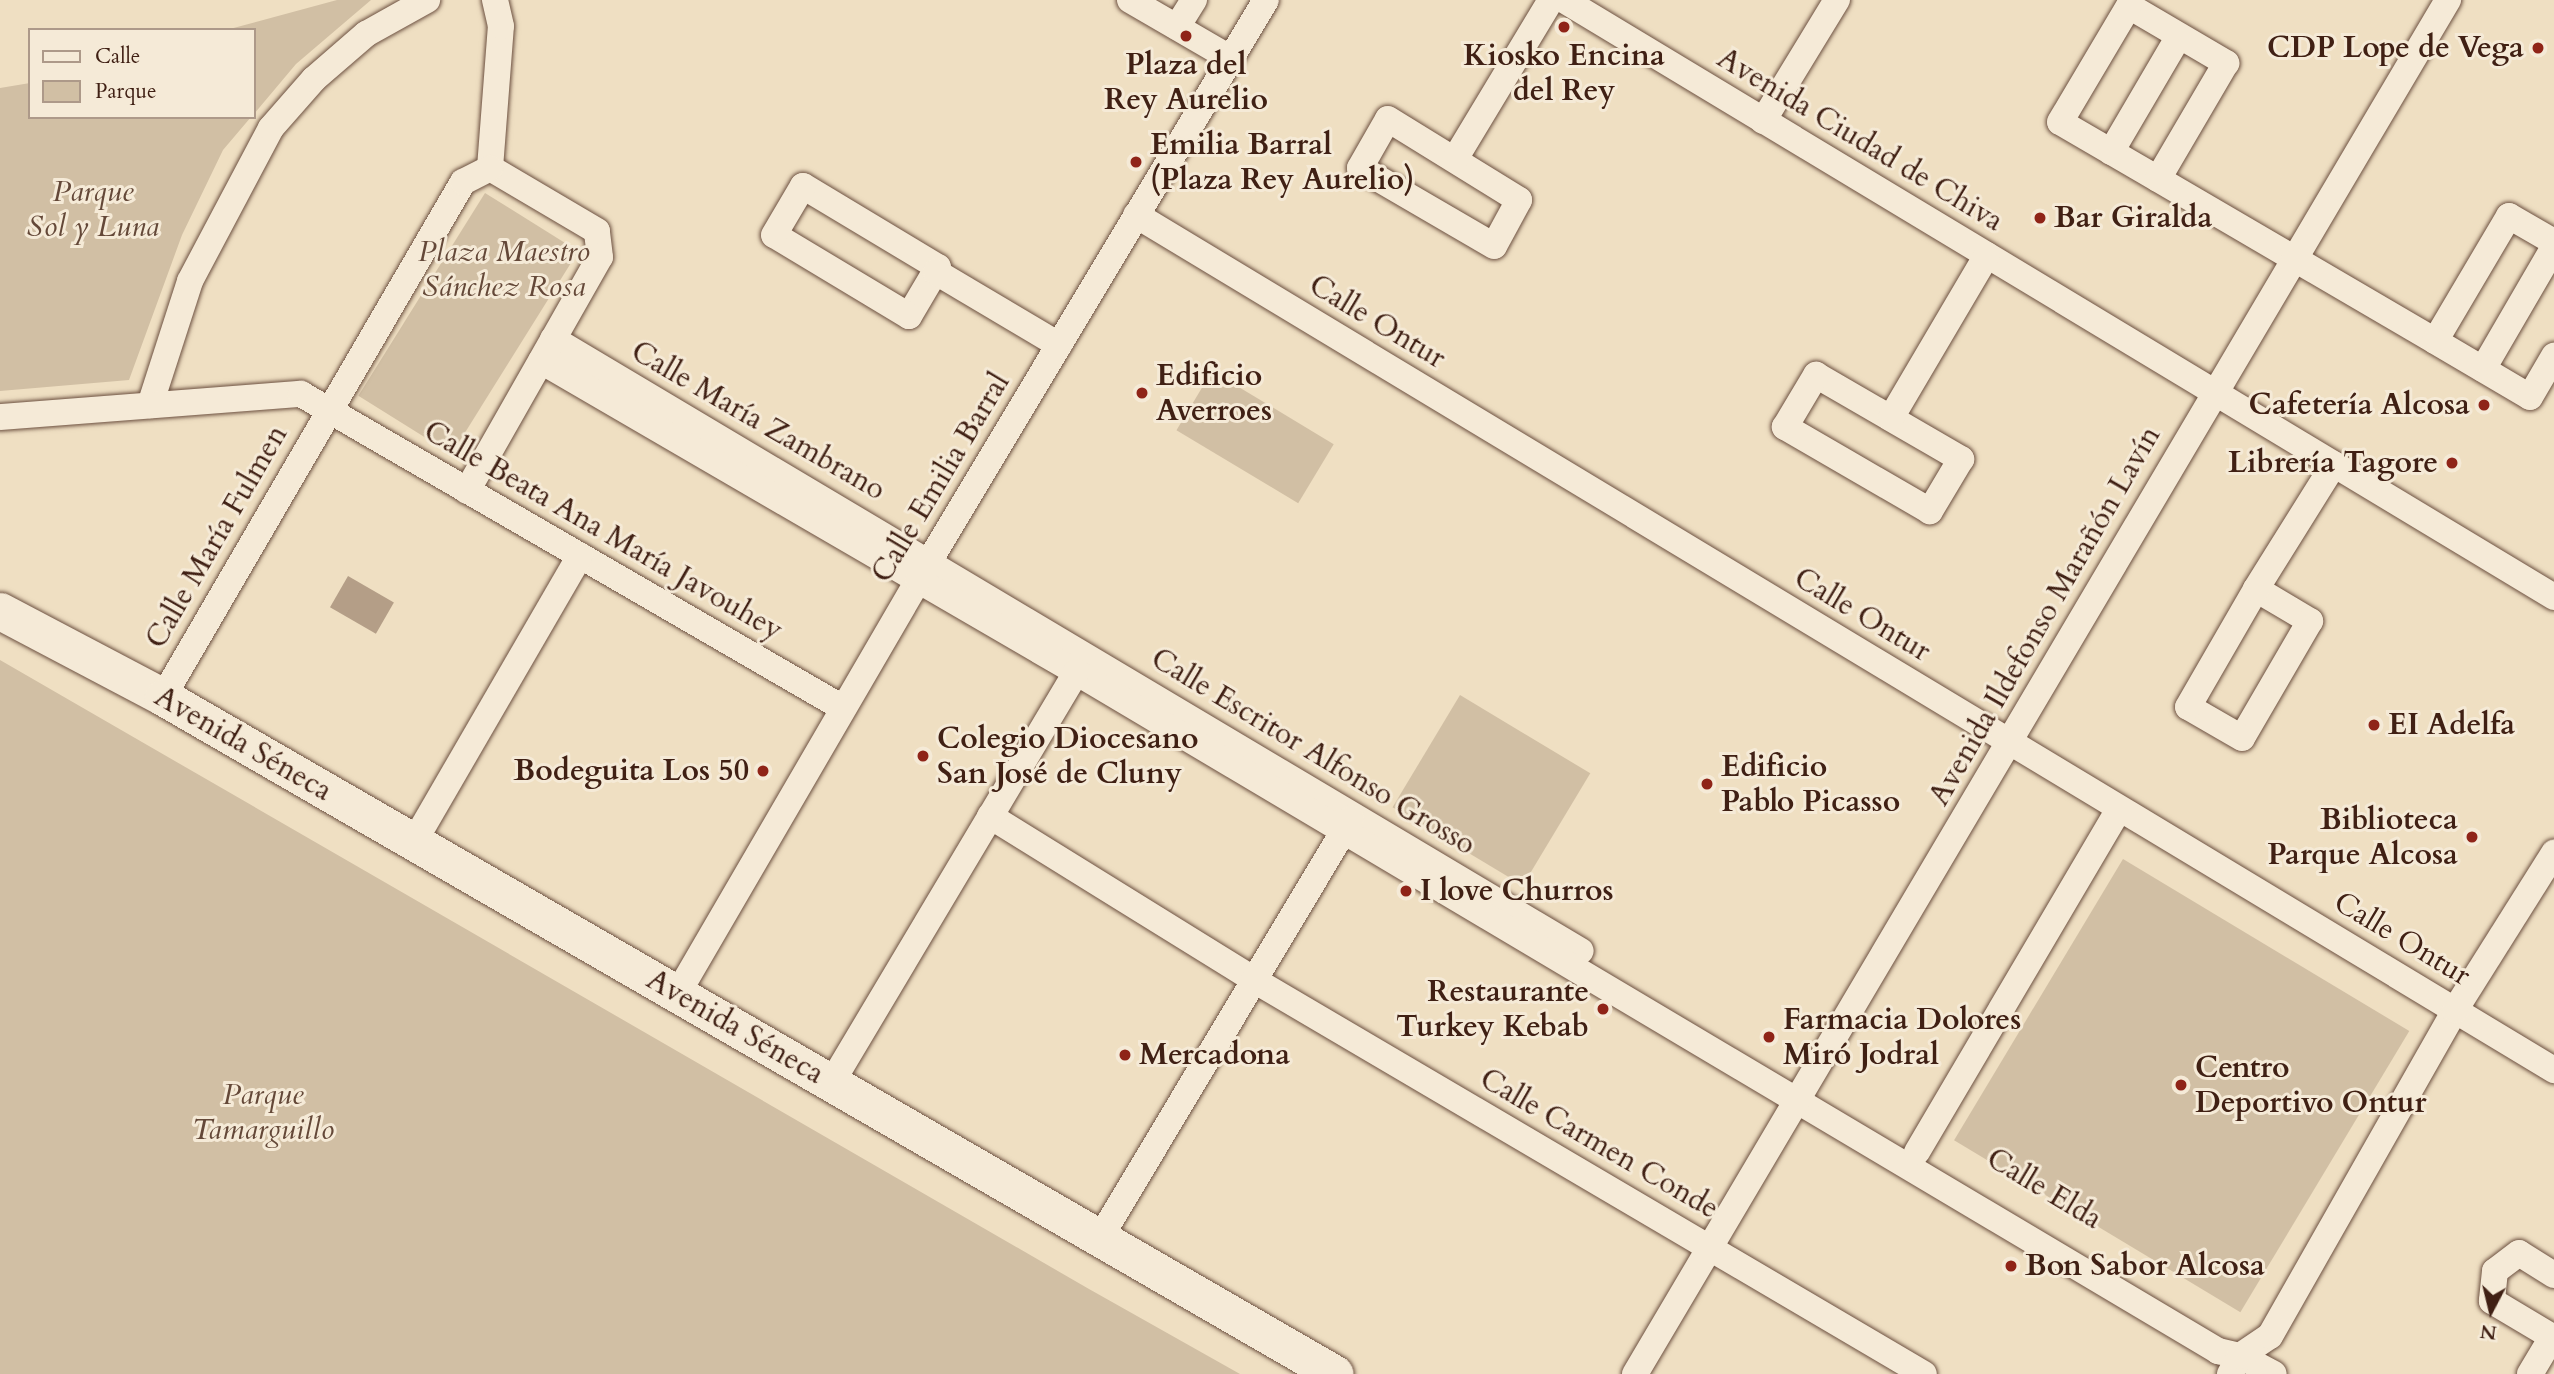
<!DOCTYPE html>
<html>
<head>
<meta charset="utf-8">
<style>
	body { margin:0 }
	#map { position:relative; width:2554px; height:1374px; overflow:hidden; background:#efdfc2; font-family:Cardo,serif }
	div>[style] { position:absolute }
	.green>* { inset:0; background:#d1bfa4; transform-origin:0 0 }
	.water>* { inset:0; background:#b49e87; transform-origin:0 0 }
	.roads { filter:drop-shadow(0 0 2px #6c5040) drop-shadow(0 0 2px #6c5040) }
	.street>* { height:26px; margin:-13px; padding:0 13px; transform-origin:13px; border-radius:13px; background:#f5ead7 }
	.secondary>* { height:37px; margin:-18.5px; padding:0 18.5px; transform-origin:18.5px; border-radius:18.5px; background:#f5ead7 }
	.dots>* { width:19px; height:19px; translate:-50% -50%; box-sizing:border-box; border:4px solid #f5ead7; border-radius:50% }
	span { translate:-50% -50%; white-space:nowrap; text-align:center; line-height:1.15; -webkit-text-stroke:6px #f5ead7; paint-order:stroke }
	.poi-label { font-size:30px; color:#402014; font-weight:700 }
	.right { translate:-100% -50%; text-align:right }
	.left { translate:0 -50%; text-align:left }
	.street-label { font-size:30px; color:#402014 }
	.park-label { font-size:30px; color:#644838; font-style:italic }
	.legend { position:absolute; left:28px; top:28px; width:228px; height:91px; box-sizing:border-box; background:#f5ead7; border:2px solid #ad9989; margin:0; padding:9px 12px; list-style:none; font-size:21px; color:#402014 }
	.legend li { display:flex; align-items:center; gap:14px; height:35px }
	.legend b { width:35px; border:2px solid #ad9989 }
	.north { position:absolute; left:2456px; top:1276px; width:70px; height:70px; -webkit-text-stroke:5px #f5ead7; paint-order:stroke; rotate:187deg; font-size:19px; font-weight:700; line-height:28px; text-align:center; color:#402014 }
	.north::after { content:''; display:block; margin:auto; width:24px; height:32px; background:#402014; clip-path:polygon(50% 0,100% 100%,50% 72%,0 100%) }
</style>
</head>
<body>
<div id="map">
	<div class="green">
		<div style="clip-path:polygon(337px 0,371px 0,296px 64px,254px 114px,254px 30px,226px 30px)"></div>
		<div style="clip-path:polygon(30px 83px,30px 117px,251px 117px,223px 150px,182px 235px,129px 380px,0 391px,0 88px)"></div>
		<div style="left:485px;top:193px;width:110px;height:239px;rotate:32deg"></div>
		<div style="left:1212px;top:371px;width:142px;height:69px;rotate:31deg"></div>
		<div style="clip-path:polygon(0 660px,1089px 1289px,1240px 1374px,0 1374px)"></div>
		<div style="left:1460px;top:695px;width:152px;height:131px;rotate:31deg"></div>
		<div style="left:2123px;top:859px;width:334px;height:328px;rotate:31deg"></div>
	</div>
	<div class="water">
		<div style="left:348px;top:576px;width:53px;height:36px;rotate:30deg"></div>
	</div>
	<div class="roads">
		<div class="street">
			<div style="left:1130px;top:0;width:116px;rotate:30.1deg"></div>
			<div style="left:1564px;top:0;width:1156px;rotate:31.09deg"></div>
			<div style="left:2129px;top:6px;width:113px;rotate:30.4deg"></div>
			<div style="left:2226px;top:63px;width:134px;rotate:120.4deg"></div>
			<div style="left:2158px;top:179px;width:113px;rotate:-149.8deg"></div>
			<div style="left:2060px;top:122px;width:135px;rotate:-59.3deg"></div>
			<div style="left:1177px;top:27px;width:32px;rotate:-58deg"></div>
			<div style="left:1388px;top:119px;width:154px;rotate:31.7deg"></div>
			<div style="left:1519px;top:200px;width:52px;rotate:118.5deg"></div>
			<div style="left:1494px;top:246px;width:155px;rotate:-149.8deg"></div>
			<div style="left:1360px;top:168px;width:56px;rotate:-60.3deg"></div>
			<div style="left:1763px;top:121px;width:142px;rotate:-58.6deg"></div>
			<div style="left:2111px;top:152px;width:134px;rotate:-59.6deg"></div>
			<div style="left:1455px;top:159px;width:186px;rotate:-58.9deg"></div>
			<div style="left:490px;top:168px;width:142px;rotate:-85.6deg"></div>
			<div style="left:501px;top:26px;width:27px;rotate:-103deg"></div>
			<div style="left:2158px;top:179px;width:321px;rotate:30.3deg"></div>
			<div style="left:803px;top:186px;width:157px;rotate:31deg"></div>
			<div style="left:938px;top:267px;width:57px;rotate:120.6deg"></div>
			<div style="left:909px;top:316px;width:157px;rotate:-149deg"></div>
			<div style="left:774px;top:235px;width:57px;rotate:-59.4deg"></div>
			<div style="left:1136px;top:215px;width:1656px;rotate:31.09deg"></div>
			<div style="left:2554px;top:242px;width:52px;rotate:-150deg"></div>
			<div style="left:2509px;top:216px;width:145px;rotate:120.6deg"></div>
			<div style="left:2435px;top:341px;width:110px;rotate:30.5deg"></div>
			<div style="left:2530px;top:397px;width:48px;rotate:-59.7deg"></div>
			<div style="left:936px;top:272px;width:143px;rotate:30.7deg"></div>
			<div style="left:553px;top:339px;width:1196px;rotate:30.77deg"></div>
			<div style="left:541px;top:361px;width:619px;rotate:30.17deg"></div>
			<div style="left:1076px;top:672px;width:1329px;rotate:30.73deg"></div>
			<div style="left:2218px;top:1351px;width:23px;rotate:13deg"></div>
			<div style="left:2240px;top:1356px;width:38px;rotate:28deg"></div>
			<div style="left:2483px;top:369px;width:141px;rotate:-59.8deg"></div>
			<div style="left:1816px;top:375px;width:168px;rotate:30.1deg"></div>
			<div style="left:1961px;top:459px;width:61px;rotate:120.8deg"></div>
			<div style="left:1930px;top:511px;width:168px;rotate:-149.9deg"></div>
			<div style="left:1785px;top:427px;width:61px;rotate:-59.2deg"></div>
			<div style="left:150px;top:405px;width:130px;rotate:-72.1deg"></div>
			<div style="left:190px;top:281px;width:173px;rotate:-62.1deg"></div>
			<div style="left:271px;top:128px;width:65px;rotate:-48.7deg"></div>
			<div style="left:314px;top:79px;width:69px;rotate:-40.9deg"></div>
			<div style="left:366px;top:34px;width:70px;rotate:-29.1deg"></div>
			<div style="left:0;top:417px;width:302px;rotate:-4.4deg"></div>
			<div style="left:301px;top:394px;width:626px;rotate:30.09deg"></div>
			<div style="left:1891px;top:418px;width:189px;rotate:-59.5deg"></div>
			<div style="left:467px;top:491px;width:269px;rotate:-60.4deg"></div>
			<div style="left:600px;top:257px;width:26px;rotate:-97deg"></div>
			<div style="left:597px;top:231px;width:124px;rotate:-149.5deg"></div>
			<div style="left:2256px;top:589px;width:63px;rotate:30.7deg"></div>
			<div style="left:2310px;top:621px;width:135px;rotate:120.2deg"></div>
			<div style="left:2242px;top:738px;width:62px;rotate:-150.1deg"></div>
			<div style="left:2188px;top:707px;width:136px;rotate:-60deg"></div>
			<div style="left:2256px;top:589px;width:147px;rotate:-58deg"></div>
			<div style="left:163px;top:697px;width:596px;rotate:-59.78deg"></div>
			<div style="left:463px;top:182px;width:30px;rotate:-27deg"></div>
			<div style="left:990px;top:816px;width:311px;rotate:31.8deg"></div>
			<div style="left:1254px;top:980px;width:777px;rotate:30.46deg"></div>
			<div style="left:414px;top:842px;width:331px;rotate:-59.9deg"></div>
			<div style="left:678px;top:993px;width:478px;rotate:-59.8deg"></div>
			<div style="left:918px;top:580px;width:676px;rotate:-59.04deg"></div>
			<div style="left:832px;top:1082px;width:477px;rotate:-59.2deg"></div>
			<div style="left:1917px;top:1152px;width:398px;rotate:-59.5deg"></div>
			<div style="left:1100px;top:1238px;width:489px;rotate:-59.1deg"></div>
			<div style="left:2554px;top:1275px;width:41px;rotate:-147.8deg"></div>
			<div style="left:2519px;top:1253px;width:30px;rotate:143deg"></div>
			<div style="left:2495px;top:1271px;width:30px;rotate:96deg"></div>
			<div style="left:2492px;top:1301px;width:72px;rotate:30.8deg"></div>
			<div style="left:1635px;top:1374px;width:1597px;rotate:-59.39deg"></div>
			<div style="left:2230px;top:1374px;width:21px;rotate:-61deg"></div>
			<div style="left:2240px;top:1356px;width:36px;rotate:-34deg"></div>
			<div style="left:2270px;top:1336px;width:375px;rotate:-60.4deg"></div>
			<div style="left:2455px;top:1010px;width:186px;rotate:-57.8deg"></div>
			<div style="left:2530px;top:1374px;width:43px;rotate:-59.3deg"></div>
		</div>
		<div class="secondary">
			<div style="left:0;top:611px;width:184px;rotate:27.8deg"></div>
			<div style="left:163px;top:697px;width:1353px;rotate:30.01deg"></div>
		</div>
	</div>
	<div class="dots">
		<div style="left:1564px;top:27px;background:#8f2418"></div>
		<div style="left:1186px;top:36px;background:#8f2418"></div>
		<div style="left:2538px;top:48px;background:#8f2418"></div>
		<div style="left:1136px;top:162px;background:#8f2418"></div>
		<div style="left:2040px;top:218px;background:#8f2418"></div>
		<div style="left:1142px;top:393px;background:#8f2418"></div>
		<div style="left:2484px;top:405px;background:#8f2418"></div>
		<div style="left:2452px;top:463px;background:#8f2418"></div>
		<div style="left:2374px;top:725px;background:#8f2418"></div>
		<div style="left:923px;top:756px;background:#8f2418"></div>
		<div style="left:763px;top:771px;background:#8f2418"></div>
		<div style="left:1707px;top:784px;background:#8f2418"></div>
		<div style="left:2472px;top:837px;background:#8f2418"></div>
		<div style="left:1406px;top:891px;background:#8f2418"></div>
		<div style="left:1603px;top:1009px;background:#8f2418"></div>
		<div style="left:1769px;top:1037px;background:#8f2418"></div>
		<div style="left:1125px;top:1055px;background:#8f2418"></div>
		<div style="left:2181px;top:1085px;background:#8f2418"></div>
		<div style="left:2011px;top:1266px;background:#8f2418"></div>
	</div>
	<div class="poi-label">
		<span class="right" style="left:2524px;top:48px">CDP Lope de Vega</span>
		<span style="left:1564px;top:73px">Kiosko Encina<br>del Rey</span>
		<span style="left:1186px;top:82px">Plaza del<br>Rey Aurelio</span>
		<span class="left" style="left:1150px;top:162px">Emilia Barral<br>(Plaza Rey Aurelio)</span>
		<span class="left" style="left:2054px;top:218px">Bar Giralda</span>
		<span class="left" style="left:1156px;top:393px">Edificio<br>Averroes</span>
		<span class="right" style="left:2470px;top:405px">Cafetería Alcosa</span>
		<span class="right" style="left:2438px;top:463px">Librería Tagore</span>
		<span class="left" style="left:2388px;top:725px">EI Adelfa</span>
		<span class="left" style="left:937px;top:756px">Colegio Diocesano<br>San José de Cluny</span>
		<span class="left" style="left:1721px;top:784px">Edificio<br>Pablo Picasso</span>
		<span class="right" style="left:749px;top:771px">Bodeguita Los 50</span>
		<span class="right" style="left:2458px;top:837px">Biblioteca<br>Parque Alcosa</span>
		<span class="left" style="left:1420px;top:891px">I love Churros</span>
		<span class="right" style="left:1589px;top:1009px">Restaurante<br>Turkey Kebab</span>
		<span class="left" style="left:1783px;top:1037px">Farmacia Dolores<br>Miró Jodral</span>
		<span class="left" style="left:1139px;top:1055px">Mercadona</span>
		<span class="left" style="left:2195px;top:1085px">Centro<br>Deportivo Ontur</span>
		<span class="left" style="left:2025px;top:1266px">Bon Sabor Alcosa</span>
	</div>
	<div class="street-label">
		<span style="left:1860px;top:140px;rotate:31deg">Avenida Ciudad de Chiva</span>
		<span style="left:1377px;top:322px;rotate:31deg">Calle Ontur</span>
		<span style="left:758px;top:421px;rotate:30deg">Calle María Zambrano</span>
		<span style="left:941px;top:478px;rotate:-59deg">Calle Emilia Barral</span>
		<span style="left:603px;top:531px;rotate:30deg">Calle Beata Ana María Javouhey</span>
		<span style="left:217px;top:537px;rotate:-60deg">Calle María Fulmen</span>
		<span style="left:1862px;top:615px;rotate:31deg">Calle Ontur</span>
		<span style="left:2045px;top:616px;rotate:-60deg">Avenida Ildefonso Marañón Lavín</span>
		<span style="left:243px;top:744px;rotate:30deg">Avenida Séneca</span>
		<span style="left:1313px;top:752px;rotate:31deg">Calle Escritor Alfonso Grosso</span>
		<span style="left:2402px;top:939px;rotate:31deg">Calle Ontur</span>
		<span style="left:735px;top:1027px;rotate:30deg">Avenida Séneca</span>
		<span style="left:1599px;top:1144px;rotate:30deg">Calle Carmen Conde</span>
		<span style="left:2044px;top:1189px;rotate:31deg">Calle Elda</span>
	</div>
	<div class="park-label">
		<span style="left:93px;top:209px">Parque<br>Sol y Luna</span>
		<span style="left:504px;top:269px">Plaza Maestro<br>Sánchez Rosa</span>
		<span style="left:263px;top:1112px">Parque<br>Tamarguillo</span>
	</div>
	<ul class="legend">
	<li><b style="height:9px;background:#f5ead7"></b>Calle</li>
	<li><b style="height:19px;background:#d1bfa4"></b>Parque</li>
	</ul>
	<div class="north">N</div>
</div>
</body>
</html>
